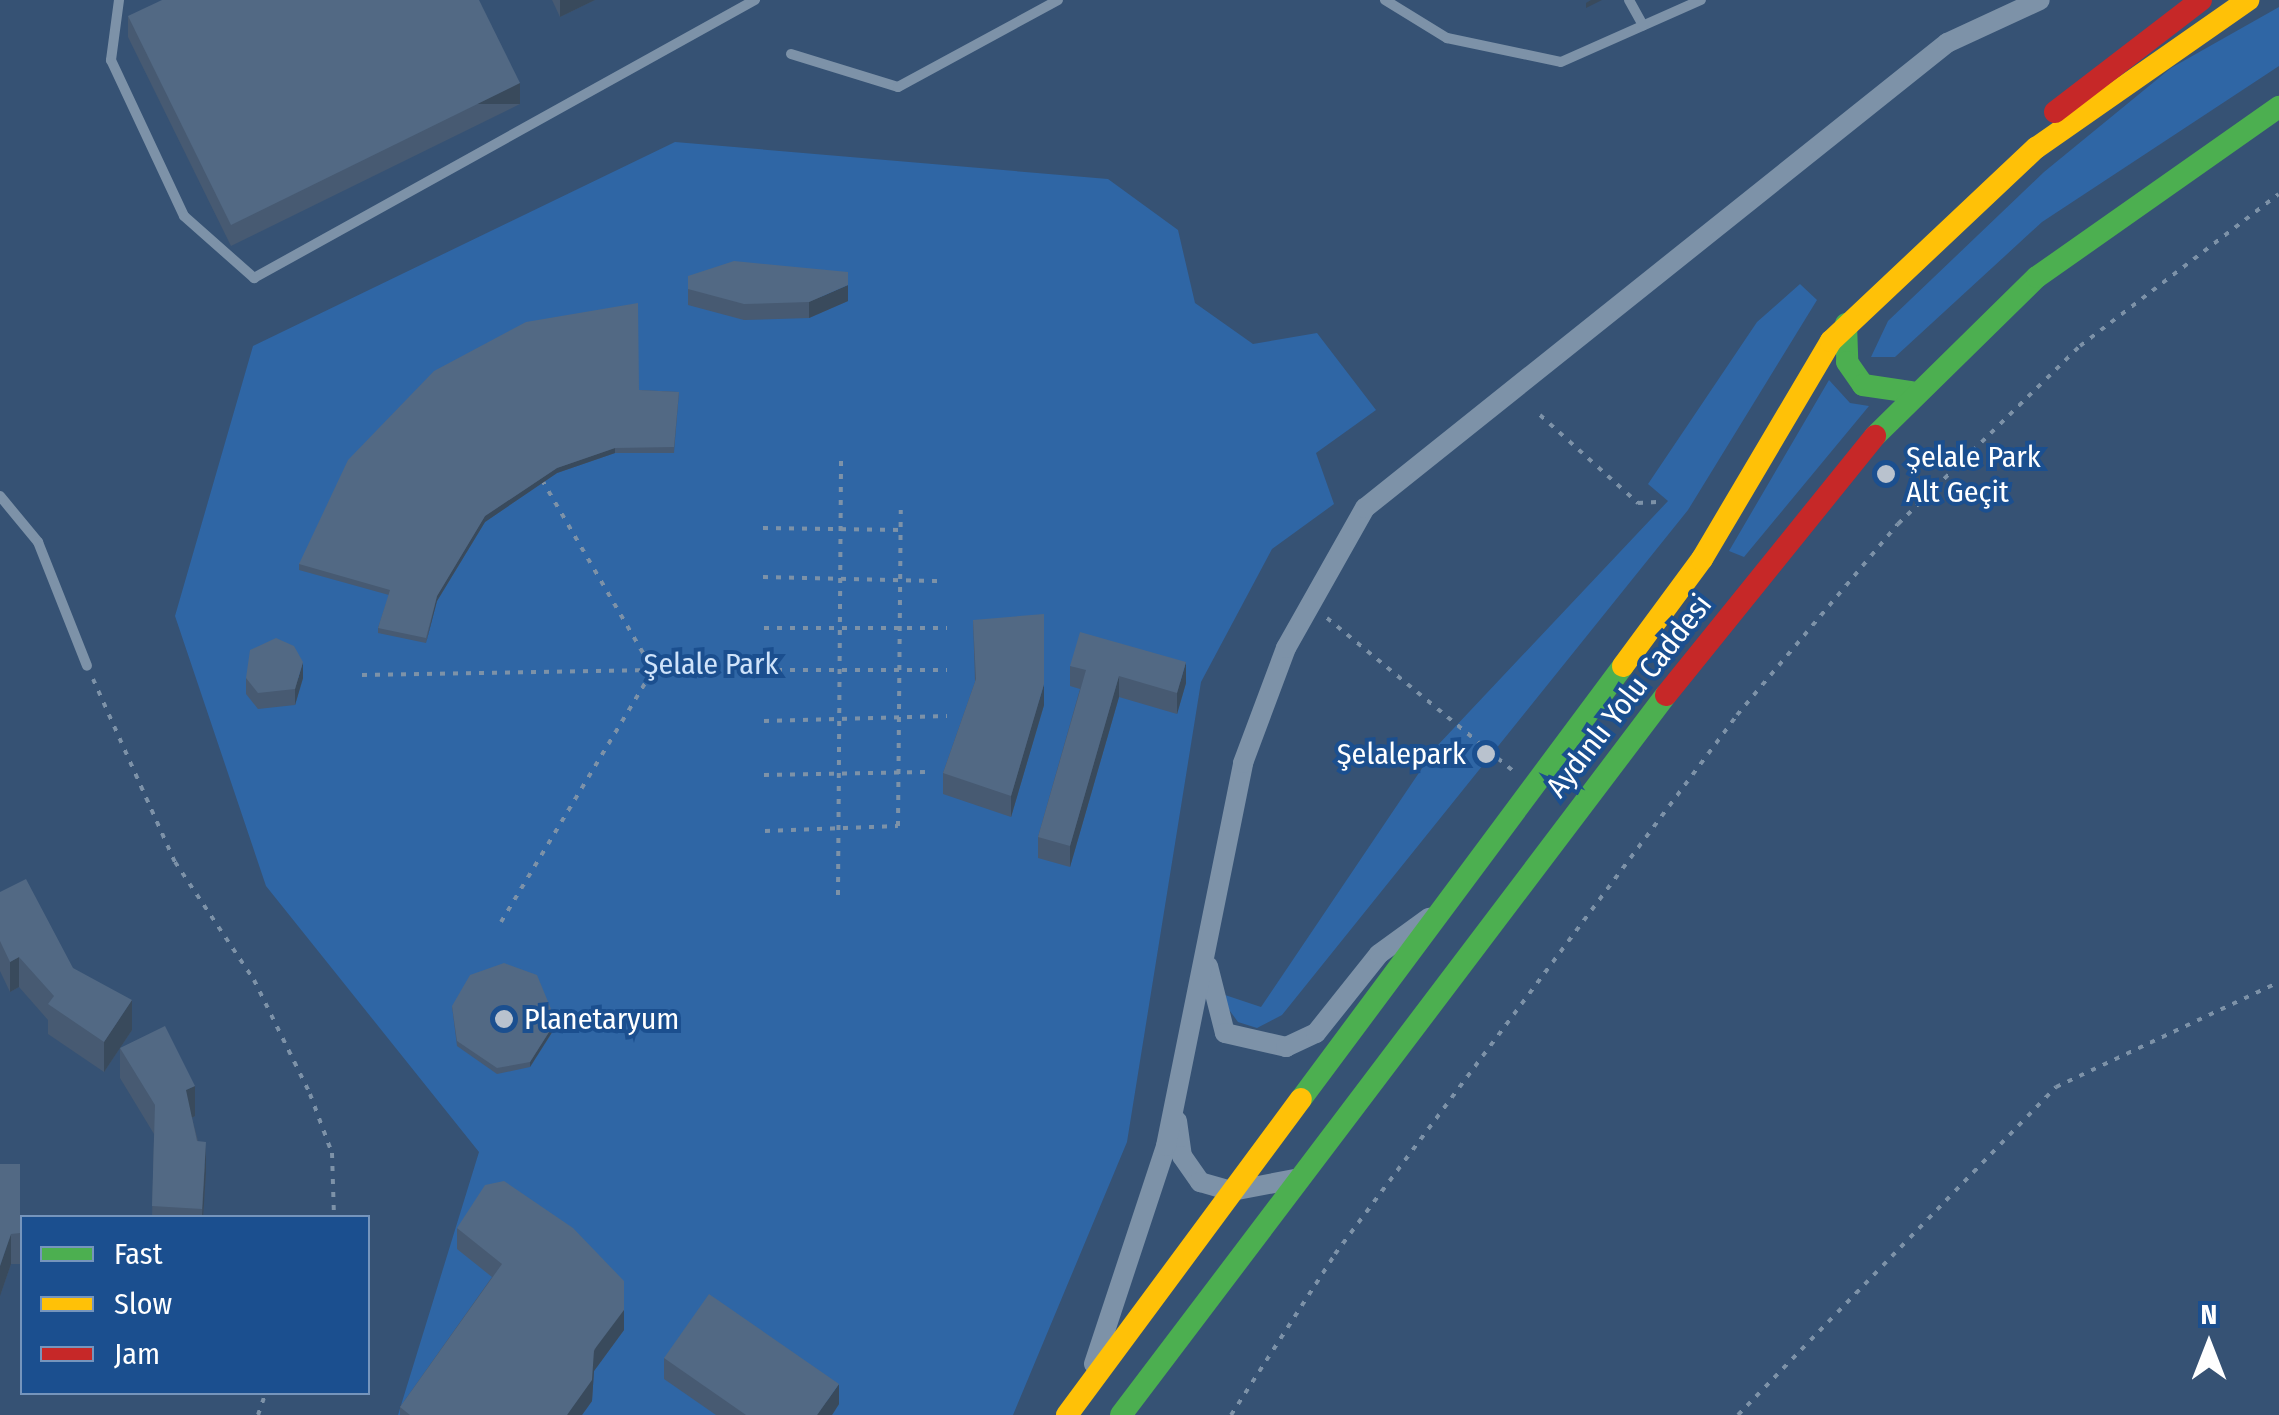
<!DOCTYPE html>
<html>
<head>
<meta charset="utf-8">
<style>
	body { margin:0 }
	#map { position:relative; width:2279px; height:1415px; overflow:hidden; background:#365274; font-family:"Fira Sans Condensed",sans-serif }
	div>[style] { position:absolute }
	.green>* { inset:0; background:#2f66a5 }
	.path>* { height:4px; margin-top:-2px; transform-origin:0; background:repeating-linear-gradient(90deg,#7d92a8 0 5px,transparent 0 13px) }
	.lane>* { height:10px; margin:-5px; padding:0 5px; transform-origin:5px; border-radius:5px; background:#7d92a8 }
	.street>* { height:20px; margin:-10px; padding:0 10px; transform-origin:10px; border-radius:10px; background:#7d92a8 }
	.fast>* { height:22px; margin:-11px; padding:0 11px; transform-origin:11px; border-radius:11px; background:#4caf50 }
	.slow>* { height:22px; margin:-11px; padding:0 11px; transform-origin:11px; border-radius:11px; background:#ffc107 }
	.jam>* { height:22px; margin:-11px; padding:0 11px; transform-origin:11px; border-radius:11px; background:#c62828 }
	.wall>* { inset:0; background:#475a72 }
	.shaded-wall>* { inset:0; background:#394a5c; transform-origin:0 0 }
	.building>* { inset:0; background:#526984 }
	.dots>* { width:28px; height:28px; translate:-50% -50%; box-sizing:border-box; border:5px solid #1b4f8f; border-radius:50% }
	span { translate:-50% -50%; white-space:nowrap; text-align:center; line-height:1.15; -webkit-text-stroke:8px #1b4f8f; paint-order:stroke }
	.poi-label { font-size:30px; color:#fff }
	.left { translate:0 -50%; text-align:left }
	.right { translate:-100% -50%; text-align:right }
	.park-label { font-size:30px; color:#cfe3fa }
	.street-label { font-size:30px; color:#fff }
	.legend { position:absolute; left:20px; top:1215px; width:350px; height:180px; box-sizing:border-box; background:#1b4f8f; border:2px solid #7695bc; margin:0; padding:12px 18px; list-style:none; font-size:30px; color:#fff }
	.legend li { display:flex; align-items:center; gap:20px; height:50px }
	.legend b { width:50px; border:2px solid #7695bc }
	.north { position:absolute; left:2159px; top:1295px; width:100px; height:100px; -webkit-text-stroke:8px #1b4f8f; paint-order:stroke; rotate:0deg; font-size:28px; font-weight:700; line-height:40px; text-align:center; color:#fff }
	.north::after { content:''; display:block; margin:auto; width:35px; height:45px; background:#fff; clip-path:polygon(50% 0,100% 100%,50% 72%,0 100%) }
</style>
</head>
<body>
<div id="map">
	<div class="green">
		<div style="clip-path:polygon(2279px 7px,2279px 66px,2042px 222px,1895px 357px,1871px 357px,1888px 321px,2044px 172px,2171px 68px)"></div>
		<div style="clip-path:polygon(675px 142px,1108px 179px,1178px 230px,1195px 303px,1253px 344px,1317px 333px,1376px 410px,1316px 453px,1334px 504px,1272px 549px,1201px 682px,1127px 1142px,1013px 1415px,398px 1415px,479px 1152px,266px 886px,175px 616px,253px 346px)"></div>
		<div style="clip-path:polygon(1800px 284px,1817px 300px,1688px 510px,1282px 1015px,1257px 1028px,1238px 1022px,1216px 992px,1261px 1007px,1437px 746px,1668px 501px,1648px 484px,1757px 322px)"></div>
		<div style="clip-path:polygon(1829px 380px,1850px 403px,1869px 406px,1744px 557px,1729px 551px)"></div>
	</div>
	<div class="path">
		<div style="left:1540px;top:415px;width:132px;rotate:41.9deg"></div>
		<div style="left:1638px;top:503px;width:19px;rotate:-3deg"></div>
		<div style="left:1886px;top:467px;width:11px;rotate:45deg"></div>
		<div style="left:542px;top:480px;width:220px;rotate:59.7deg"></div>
		<div style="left:763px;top:528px;width:138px;rotate:0.8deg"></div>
		<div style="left:763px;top:577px;width:182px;rotate:1.3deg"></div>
		<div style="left:1327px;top:618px;width:241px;rotate:39.4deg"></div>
		<div style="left:764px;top:628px;width:183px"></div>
		<div style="left:764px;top:670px;width:183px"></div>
		<div style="left:362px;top:675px;width:291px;rotate:-1deg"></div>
		<div style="left:93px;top:679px;width:201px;rotate:65.9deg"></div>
		<div style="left:175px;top:862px;width:142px;rotate:56.2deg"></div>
		<div style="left:254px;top:980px;width:127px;rotate:63.8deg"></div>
		<div style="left:310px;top:1094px;width:63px;rotate:69.6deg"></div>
		<div style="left:332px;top:1153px;width:65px;rotate:88.2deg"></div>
		<div style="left:764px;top:721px;width:183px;rotate:-1.6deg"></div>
		<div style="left:764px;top:775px;width:161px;rotate:-1.1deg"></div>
		<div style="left:765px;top:831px;width:133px;rotate:-2.2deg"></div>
		<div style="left:898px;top:826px;width:316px;rotate:-89.5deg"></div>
		<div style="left:838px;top:895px;width:442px;rotate:-89.6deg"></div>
		<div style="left:501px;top:922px;width:294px;rotate:-58.9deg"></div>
		<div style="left:258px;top:1415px;width:24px;rotate:-71deg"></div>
		<div style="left:1231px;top:1415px;width:192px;rotate:-57.1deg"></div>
		<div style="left:1335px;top:1254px;width:672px;rotate:-53.28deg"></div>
		<div style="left:1737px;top:715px;width:250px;rotate:-49.9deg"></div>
		<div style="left:1898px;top:524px;width:255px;rotate:-44.4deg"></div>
		<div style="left:2080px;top:346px;width:250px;rotate:-37.4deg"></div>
		<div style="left:1738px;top:1415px;width:457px;rotate:-45.9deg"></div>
		<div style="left:2056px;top:1087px;width:246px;rotate:-25.2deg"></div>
	</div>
	<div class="lane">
		<div style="left:119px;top:0;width:61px;rotate:97.6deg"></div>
		<div style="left:111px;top:60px;width:172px;rotate:64.9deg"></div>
		<div style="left:184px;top:216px;width:94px;rotate:41.5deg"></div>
		<div style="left:254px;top:278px;width:573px;rotate:-29.03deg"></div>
		<div style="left:1385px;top:0;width:73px;rotate:31.5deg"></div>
		<div style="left:1447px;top:38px;width:116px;rotate:11.9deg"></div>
		<div style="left:1561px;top:62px;width:153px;rotate:-23.9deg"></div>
		<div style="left:1629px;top:0;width:29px;rotate:61deg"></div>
		<div style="left:791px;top:54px;width:112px;rotate:17.1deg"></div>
		<div style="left:898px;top:87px;width:182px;rotate:-28.5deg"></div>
		<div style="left:0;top:496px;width:60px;rotate:50.4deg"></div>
		<div style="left:38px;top:542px;width:133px;rotate:68.4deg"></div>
	</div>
	<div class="street">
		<div style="left:1208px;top:966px;width:69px;rotate:75.8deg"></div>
		<div style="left:1225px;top:1033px;width:63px;rotate:12.9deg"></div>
		<div style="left:1286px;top:1047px;width:33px;rotate:-25deg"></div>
		<div style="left:1316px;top:1033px;width:101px;rotate:-51.4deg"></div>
		<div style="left:1379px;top:954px;width:62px;rotate:-35.8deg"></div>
		<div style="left:1177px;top:1121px;width:35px;rotate:82deg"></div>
		<div style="left:1182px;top:1156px;width:32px;rotate:55deg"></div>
		<div style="left:1200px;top:1182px;width:33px;rotate:16deg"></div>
		<div style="left:1232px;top:1191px;width:69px;rotate:-10.8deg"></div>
		<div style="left:1094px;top:1364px;width:230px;rotate:-71.7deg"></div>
		<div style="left:1166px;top:1146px;width:391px;rotate:-78.6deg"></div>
		<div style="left:1243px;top:763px;width:123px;rotate:-69.5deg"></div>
		<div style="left:1286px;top:648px;width:161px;rotate:-60.6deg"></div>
		<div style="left:1365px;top:508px;width:745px;rotate:-38.62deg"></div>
		<div style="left:1947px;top:43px;width:102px;rotate:-24.8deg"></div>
	</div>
	<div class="fast">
		<div style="left:1846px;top:324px;width:38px;rotate:88deg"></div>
		<div style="left:1847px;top:362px;width:28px;rotate:55deg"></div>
		<div style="left:1863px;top:385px;width:49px;rotate:8.3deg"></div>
		<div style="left:1875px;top:436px;width:227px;rotate:-44.5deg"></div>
		<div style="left:2037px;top:277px;width:296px;rotate:-35.1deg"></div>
		<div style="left:1301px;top:1099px;width:540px;rotate:-53.36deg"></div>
		<div style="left:1121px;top:1415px;width:903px;rotate:-52.88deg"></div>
	</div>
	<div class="slow">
		<div style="left:1623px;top:666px;width:133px;rotate:-53.6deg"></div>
		<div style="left:1702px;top:559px;width:253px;rotate:-59.4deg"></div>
		<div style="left:1831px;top:341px;width:282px;rotate:-43.3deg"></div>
		<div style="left:2036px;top:148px;width:259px;rotate:-34.9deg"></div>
		<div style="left:1067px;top:1415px;width:393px;rotate:-53.5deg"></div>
	</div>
	<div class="jam">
		<div style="left:2055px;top:112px;width:184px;rotate:-37.5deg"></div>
		<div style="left:1666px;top:695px;width:333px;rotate:-51.1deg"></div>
	</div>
	<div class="wall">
		<div style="clip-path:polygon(552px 0,595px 0,560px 17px)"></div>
		<div style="clip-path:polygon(128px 16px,520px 104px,231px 246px,128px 37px)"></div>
		<div style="clip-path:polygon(688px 276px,848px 301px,809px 318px,744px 320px,688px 305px)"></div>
		<div style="clip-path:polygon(639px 390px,679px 392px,674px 453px,615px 453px,557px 473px,485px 522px,437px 601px,426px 643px,378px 633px,378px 628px,389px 595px,299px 570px,299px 564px)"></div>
		<div style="clip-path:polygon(973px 620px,1044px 705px,1011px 817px,943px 794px,943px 773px,975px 682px)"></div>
		<div style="clip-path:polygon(1070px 666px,1186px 683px,1177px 714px,1119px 697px,1070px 867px,1038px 858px,1038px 837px,1080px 689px,1070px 686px)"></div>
		<div style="clip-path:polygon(246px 678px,303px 678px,295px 705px,258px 709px,246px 694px)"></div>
		<div style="clip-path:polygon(0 892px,132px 1030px,120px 1048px,195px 1116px,192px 1118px,206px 1172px,203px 1218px,152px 1218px,154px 1134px,120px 1078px,120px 1048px,104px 1072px,48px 1034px,48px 1020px,19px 987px,10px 992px,0 971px)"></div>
		<div style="clip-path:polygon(452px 1006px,556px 1026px,530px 1067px,497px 1074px,457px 1046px)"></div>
		<div style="clip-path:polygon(20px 1164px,20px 1264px,11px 1264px,0 1296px)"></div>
		<div style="clip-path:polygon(457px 1228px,624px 1330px,594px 1371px,592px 1401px,582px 1415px,400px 1415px,400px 1407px,492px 1277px,457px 1249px)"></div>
		<div style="clip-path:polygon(664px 1358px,839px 1404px,832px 1415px,716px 1415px,664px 1379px)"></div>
	</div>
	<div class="shaded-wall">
		<div style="clip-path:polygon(560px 0,595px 0,560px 17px)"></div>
		<div style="clip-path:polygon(1591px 0,1602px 0,1586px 8px,1586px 3px)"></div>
		<div style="left:520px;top:83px;width:21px;height:322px;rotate:90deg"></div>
		<div style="clip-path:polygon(848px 285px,848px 301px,809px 318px,809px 302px)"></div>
		<div style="clip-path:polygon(615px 448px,615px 453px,557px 473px,485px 522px,437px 601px,426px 643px,437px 596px,485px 516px,557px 468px)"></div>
		<div style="clip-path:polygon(303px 662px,303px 678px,295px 705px,295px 689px)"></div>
		<div style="clip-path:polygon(1186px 662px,1186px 683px,1177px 714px,1177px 693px)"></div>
		<div style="clip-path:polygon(1119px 676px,1119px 697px,1070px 867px,1070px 846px)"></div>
		<div style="clip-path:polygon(1044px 684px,1044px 705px,1011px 817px,1011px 796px)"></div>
		<div style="clip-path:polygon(19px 957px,19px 987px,10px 992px,10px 962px)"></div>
		<div style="clip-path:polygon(132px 1000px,132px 1030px,104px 1072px,104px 1042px)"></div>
		<div style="clip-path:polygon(556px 1021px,556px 1026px,530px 1067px,530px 1062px)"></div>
		<div style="clip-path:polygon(195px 1086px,195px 1116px,186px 1121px,186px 1090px)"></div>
		<div style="clip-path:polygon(206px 1142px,206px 1172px,203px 1218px,202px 1218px)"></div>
		<div style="clip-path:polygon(11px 1234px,11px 1264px,0 1296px,0 1266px)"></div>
		<div style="clip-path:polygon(624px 1281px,624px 1330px,594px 1371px,592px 1401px,582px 1415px,567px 1415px)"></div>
		<div style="clip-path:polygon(839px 1384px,839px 1404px,832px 1415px,817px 1415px)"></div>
	</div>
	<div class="building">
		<div style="clip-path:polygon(162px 0,479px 0,520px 83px,231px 225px,128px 16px)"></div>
		<div style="clip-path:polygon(734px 261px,848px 272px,848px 285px,809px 302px,744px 304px,688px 289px,688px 276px)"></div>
		<div style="clip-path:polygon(638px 303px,639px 390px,679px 392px,674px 447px,615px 448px,557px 468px,485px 516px,437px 596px,426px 638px,378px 628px,390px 590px,299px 564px,348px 460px,434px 371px,526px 322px)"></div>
		<div style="clip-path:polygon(1044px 614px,1044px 684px,1011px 796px,943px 773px,976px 679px,973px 620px)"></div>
		<div style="clip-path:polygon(1080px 632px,1186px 662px,1177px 693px,1119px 676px,1070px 846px,1038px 837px,1086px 670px,1070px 666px)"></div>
		<div style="clip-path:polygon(276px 638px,294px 646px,303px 662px,295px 689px,258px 693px,246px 678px,250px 650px)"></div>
		<div style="clip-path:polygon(26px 879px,73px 968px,132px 1000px,104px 1042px,48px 1004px,54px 996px,19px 957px,10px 962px,0 941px,0 892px)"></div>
		<div style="clip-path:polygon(504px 963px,537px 975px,556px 1021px,530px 1062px,497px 1068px,457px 1041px,452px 1006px,470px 975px)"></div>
		<div style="clip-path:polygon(165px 1026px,195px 1086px,186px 1090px,197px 1141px,206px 1142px,202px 1209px,152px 1206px,155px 1105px,120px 1048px)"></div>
		<div style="clip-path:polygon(0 1164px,20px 1164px,20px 1233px,11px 1234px,0 1266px)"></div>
		<div style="clip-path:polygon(504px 1181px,573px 1228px,624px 1281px,624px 1310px,594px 1350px,592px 1380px,567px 1415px,410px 1415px,400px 1407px,502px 1264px,457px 1228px,485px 1185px)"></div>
		<div style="clip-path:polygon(709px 1294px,839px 1384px,817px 1415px,746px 1415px,664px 1358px)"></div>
	</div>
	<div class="dots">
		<div style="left:1886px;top:474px;background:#b9c2ce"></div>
		<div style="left:1486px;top:754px;background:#b9c2ce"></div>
		<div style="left:504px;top:1019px;background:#b9c2ce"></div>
	</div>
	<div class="poi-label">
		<span class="left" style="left:1906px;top:474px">Şelale Park<br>Alt Geçit</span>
		<span class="right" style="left:1466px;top:754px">Şelalepark</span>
		<span class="left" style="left:524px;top:1019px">Planetaryum</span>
	</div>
	<div class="park-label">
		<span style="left:711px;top:664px">Şelale Park</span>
	</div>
	<div class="street-label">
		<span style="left:1629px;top:696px;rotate:-52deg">Aydınlı Yolu Caddesi</span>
	</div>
	<ul class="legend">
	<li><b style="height:12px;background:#4caf50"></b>Fast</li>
	<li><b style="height:12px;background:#ffc107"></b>Slow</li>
	<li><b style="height:12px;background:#c62828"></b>Jam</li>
	</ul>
	<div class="north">N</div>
</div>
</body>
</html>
